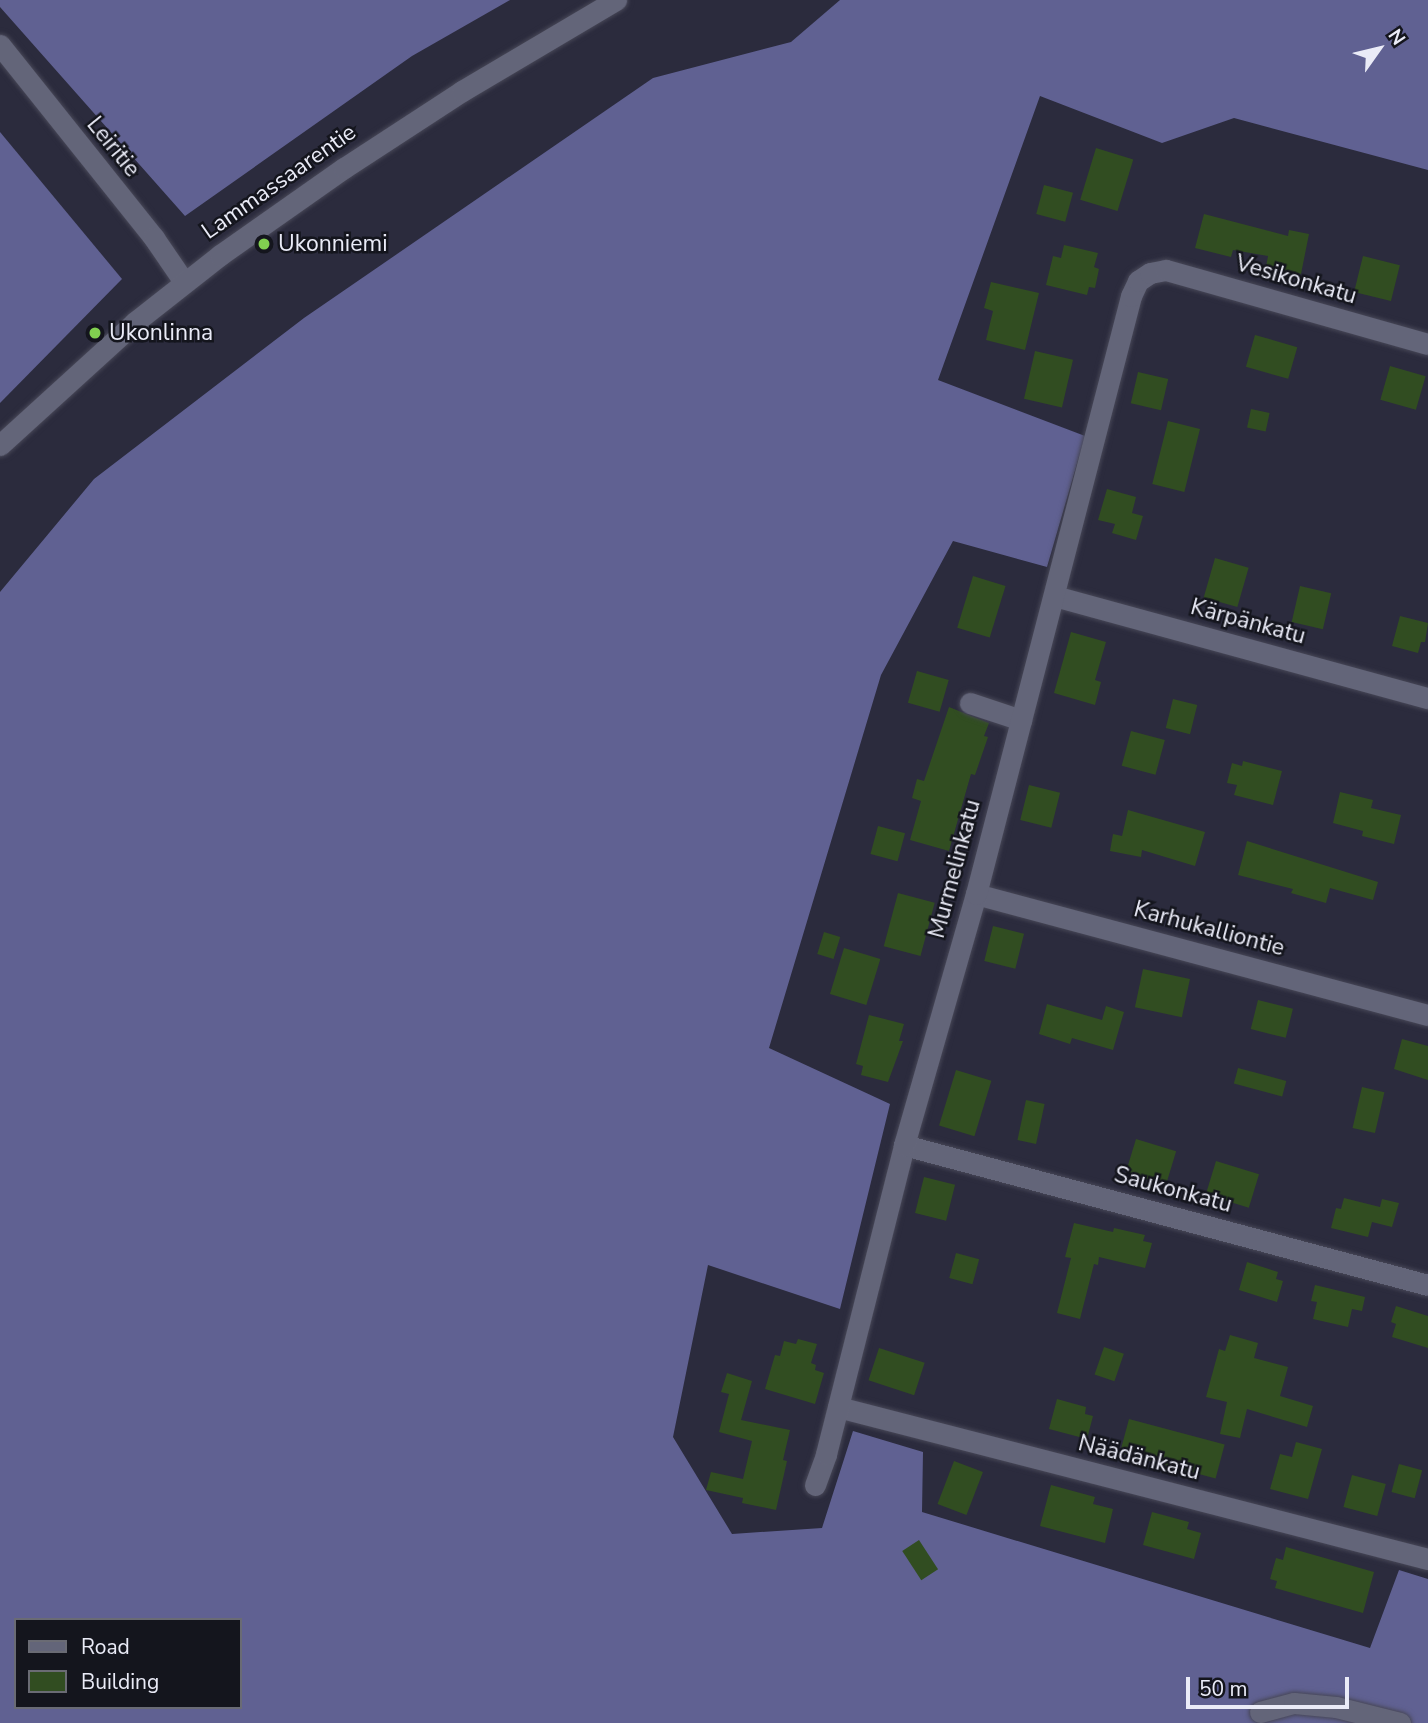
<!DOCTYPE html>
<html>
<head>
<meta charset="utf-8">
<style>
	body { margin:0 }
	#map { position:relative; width:1428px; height:1723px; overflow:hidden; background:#2b2b3d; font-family:"Nunito Sans",sans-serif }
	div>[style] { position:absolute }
	.forest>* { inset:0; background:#606192 }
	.building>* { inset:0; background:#314d21; transform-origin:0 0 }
	.roads { filter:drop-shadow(0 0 2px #474757) drop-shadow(0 0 2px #474757) }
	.minor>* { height:21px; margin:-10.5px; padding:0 10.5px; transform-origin:10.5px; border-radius:10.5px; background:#636579 }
	.dots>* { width:19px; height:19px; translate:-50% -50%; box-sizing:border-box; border:4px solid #14151d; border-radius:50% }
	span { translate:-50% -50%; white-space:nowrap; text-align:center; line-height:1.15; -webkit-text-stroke:5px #14151d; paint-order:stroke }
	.street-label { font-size:23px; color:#eaebf7 }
	.poi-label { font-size:23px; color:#eaebf7 }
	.left { translate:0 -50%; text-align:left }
	.legend { position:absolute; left:14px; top:1618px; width:228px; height:91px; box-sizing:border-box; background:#14151d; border:2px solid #6a6b74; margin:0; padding:9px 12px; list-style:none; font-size:21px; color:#eaebf7 }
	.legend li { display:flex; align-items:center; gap:14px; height:35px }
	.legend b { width:35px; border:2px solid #6a6b74 }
	.north { position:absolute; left:1344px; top:14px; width:70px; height:70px; -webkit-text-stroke:5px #14151d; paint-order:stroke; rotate:56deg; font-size:19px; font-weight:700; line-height:28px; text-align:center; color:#eaebf7 }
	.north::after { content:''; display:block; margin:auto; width:24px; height:32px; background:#eaebf7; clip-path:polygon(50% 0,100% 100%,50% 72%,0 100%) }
	.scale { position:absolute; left:1186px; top:1677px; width:163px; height:32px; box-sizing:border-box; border:4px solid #eaebf7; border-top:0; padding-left:9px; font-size:21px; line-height:24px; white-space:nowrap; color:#eaebf7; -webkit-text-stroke:5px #14151d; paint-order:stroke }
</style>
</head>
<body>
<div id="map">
	<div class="forest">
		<div style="clip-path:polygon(0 0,510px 0,412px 56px,185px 216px,0 7px)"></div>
		<div style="clip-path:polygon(evenodd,840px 0,1428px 0,1428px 170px,1234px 118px,1162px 143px,1040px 96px,938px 380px,1085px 436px,1047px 567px,953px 541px,881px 675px,769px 1048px,890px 1104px,840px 1309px,708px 1265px,673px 1437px,732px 1534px,822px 1528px,853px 1431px,923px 1452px,922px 1512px,1370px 1648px,1399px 1570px,1428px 1579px,1428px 1723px,0 1723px,0 592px,94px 479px,304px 318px,653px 78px,791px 42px,840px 0,16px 1620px,240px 1620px,240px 1707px,16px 1707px,16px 1620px)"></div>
		<div style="clip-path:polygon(0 132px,122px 279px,0 403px)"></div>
	</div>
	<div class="building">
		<div style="left:1096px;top:148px;width:39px;height:54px;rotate:17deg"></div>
		<div style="left:1044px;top:185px;width:30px;height:30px;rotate:15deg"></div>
		<div style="clip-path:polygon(1204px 214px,1288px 236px,1289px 230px,1309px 234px,1301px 274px,1266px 267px,1268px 256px,1233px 250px,1231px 257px,1195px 248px)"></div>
		<div style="clip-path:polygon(1064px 245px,1098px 253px,1094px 267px,1099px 269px,1095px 288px,1089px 287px,1087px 295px,1046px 285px,1053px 256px,1061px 258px)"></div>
		<div style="left:1363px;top:256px;width:38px;height:37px;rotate:14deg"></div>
		<div style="clip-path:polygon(991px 282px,1039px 293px,1025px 350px,986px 340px,993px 311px,984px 308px)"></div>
		<div style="left:1255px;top:335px;width:44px;height:33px;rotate:16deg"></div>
		<div style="left:1035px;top:351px;width:39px;height:49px;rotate:13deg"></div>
		<div style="left:1390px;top:366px;width:37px;height:35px;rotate:16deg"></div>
		<div style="left:1138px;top:372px;width:31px;height:32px;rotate:13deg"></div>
		<div style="left:1251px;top:409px;width:19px;height:19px;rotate:12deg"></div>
		<div style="left:1168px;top:421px;width:33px;height:65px;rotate:14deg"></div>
		<div style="clip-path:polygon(1107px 489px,1136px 497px,1132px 513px,1143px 516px,1136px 540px,1112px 533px,1115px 524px,1098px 520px)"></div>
		<div style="left:1215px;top:558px;width:35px;height:41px;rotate:16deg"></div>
		<div style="left:973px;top:576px;width:34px;height:54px;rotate:17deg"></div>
		<div style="left:1300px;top:586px;width:32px;height:37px;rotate:13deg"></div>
		<div style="clip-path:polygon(1400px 616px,1428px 623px,1425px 642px,1421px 642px,1418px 653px,1392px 646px)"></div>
		<div style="clip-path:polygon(1071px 632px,1106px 642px,1095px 680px,1101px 682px,1095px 705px,1054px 693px)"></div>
		<div style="left:917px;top:671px;width:33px;height:33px;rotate:16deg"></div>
		<div style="left:1173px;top:699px;width:25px;height:30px;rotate:14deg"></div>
		<div style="clip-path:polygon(949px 707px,989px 723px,984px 736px,988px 737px,975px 775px,971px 774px,949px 851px,910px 840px,921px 801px,912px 798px,917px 779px,924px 781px)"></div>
		<div style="left:1131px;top:731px;width:35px;height:36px;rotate:15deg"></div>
		<div style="clip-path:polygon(1243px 761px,1282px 771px,1273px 805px,1234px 795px,1237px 785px,1227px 783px,1232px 763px,1242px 766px)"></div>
		<div style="left:1029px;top:785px;width:32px;height:36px;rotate:14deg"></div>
		<div style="clip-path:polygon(1340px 792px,1373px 800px,1371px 808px,1401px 815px,1394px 844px,1362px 836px,1363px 831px,1333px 823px)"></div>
		<div style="clip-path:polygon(1128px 810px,1205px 832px,1195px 866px,1142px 850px,1141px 857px,1110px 851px,1113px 834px,1122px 836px)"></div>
		<div style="left:878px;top:826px;width:28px;height:29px;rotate:15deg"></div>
		<div style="clip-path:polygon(1247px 841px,1378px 882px,1373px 900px,1330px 888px,1326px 903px,1291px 893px,1293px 889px,1238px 875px)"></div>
		<div style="left:898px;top:893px;width:38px;height:55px;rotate:15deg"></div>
		<div style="left:993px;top:926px;width:32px;height:36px;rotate:14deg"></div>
		<div style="left:824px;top:932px;width:17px;height:23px;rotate:17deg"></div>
		<div style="left:844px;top:948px;width:38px;height:48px;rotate:17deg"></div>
		<div style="left:1143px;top:969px;width:48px;height:39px;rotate:12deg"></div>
		<div style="left:1258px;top:1000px;width:36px;height:30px;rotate:14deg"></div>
		<div style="clip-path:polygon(1047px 1004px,1102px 1020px,1106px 1006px,1124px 1012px,1113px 1050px,1072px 1038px,1070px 1044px,1039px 1034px)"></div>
		<div style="clip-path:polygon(869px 1015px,904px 1024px,899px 1041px,903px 1041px,888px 1082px,861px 1075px,863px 1066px,856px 1064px)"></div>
		<div style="clip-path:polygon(1402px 1039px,1428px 1046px,1428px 1080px,1394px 1069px)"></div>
		<div style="left:1238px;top:1068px;width:50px;height:16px;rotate:15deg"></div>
		<div style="left:956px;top:1070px;width:37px;height:58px;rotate:17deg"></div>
		<div style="left:1362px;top:1087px;width:23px;height:42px;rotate:13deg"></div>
		<div style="left:1026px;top:1100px;width:19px;height:41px;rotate:12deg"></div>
		<div style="left:1136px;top:1139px;width:42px;height:35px;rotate:17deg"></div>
		<div style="left:1216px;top:1161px;width:45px;height:35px;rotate:17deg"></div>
		<div style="left:924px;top:1177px;width:32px;height:37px;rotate:14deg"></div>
		<div style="clip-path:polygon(1344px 1198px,1380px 1207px,1382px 1199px,1399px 1203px,1392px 1227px,1372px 1222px,1368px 1237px,1331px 1228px,1336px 1208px,1341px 1209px)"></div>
		<div style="clip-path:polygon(1074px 1223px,1113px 1232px,1114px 1228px,1145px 1235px,1143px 1241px,1152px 1243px,1145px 1268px,1099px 1257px,1098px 1265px,1094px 1264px,1080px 1319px,1057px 1313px,1071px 1258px,1065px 1257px)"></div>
		<div style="left:956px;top:1253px;width:24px;height:26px;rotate:15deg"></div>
		<div style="clip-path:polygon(1247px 1262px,1278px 1272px,1276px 1279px,1283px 1281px,1277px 1302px,1239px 1290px)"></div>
		<div style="clip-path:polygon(1315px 1285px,1365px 1297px,1362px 1311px,1352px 1309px,1348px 1327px,1313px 1319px,1317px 1302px,1311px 1301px)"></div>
		<div style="clip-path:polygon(1396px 1306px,1428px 1316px,1428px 1348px,1392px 1337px,1396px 1324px,1391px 1322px)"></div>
		<div style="clip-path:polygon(1230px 1335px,1258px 1343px,1254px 1358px,1288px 1367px,1280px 1396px,1313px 1406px,1307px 1427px,1247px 1409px,1240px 1438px,1220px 1434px,1227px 1402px,1206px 1397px,1219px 1349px,1225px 1351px)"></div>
		<div style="clip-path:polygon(798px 1339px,817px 1344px,811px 1363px,816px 1365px,815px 1370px,824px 1373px,815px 1404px,765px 1389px,775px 1355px,780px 1356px,784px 1341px,796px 1344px)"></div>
		<div style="left:1104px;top:1347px;width:21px;height:29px;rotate:19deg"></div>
		<div style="left:879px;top:1348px;width:48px;height:34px;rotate:18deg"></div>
		<div style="clip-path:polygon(727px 1373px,752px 1381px,741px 1420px,790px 1430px,783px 1460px,787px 1461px,776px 1510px,742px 1503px,743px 1498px,706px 1490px,711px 1472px,743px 1479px,752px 1441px,719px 1432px,729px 1394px,721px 1392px)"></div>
		<div style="clip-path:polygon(1057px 1399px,1086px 1407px,1085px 1414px,1093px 1416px,1087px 1439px,1049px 1429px)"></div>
		<div style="left:1129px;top:1419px;width:99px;height:35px;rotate:15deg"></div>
		<div style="clip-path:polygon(1296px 1442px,1322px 1449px,1308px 1499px,1270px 1489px,1280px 1454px,1292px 1457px)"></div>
		<div style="left:954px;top:1461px;width:31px;height:46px;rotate:21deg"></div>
		<div style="left:1399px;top:1464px;width:24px;height:29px;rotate:15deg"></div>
		<div style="left:1352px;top:1475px;width:35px;height:33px;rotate:15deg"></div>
		<div style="clip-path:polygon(1051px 1485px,1095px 1497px,1093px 1504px,1113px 1509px,1105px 1543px,1040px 1526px)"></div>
		<div style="clip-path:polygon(1152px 1512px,1189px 1522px,1187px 1529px,1201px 1533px,1194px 1559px,1143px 1545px)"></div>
		<div style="left:919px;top:1540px;width:35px;height:20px;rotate:57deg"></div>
		<div style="clip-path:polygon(1286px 1547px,1374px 1572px,1363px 1613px,1275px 1588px,1277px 1581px,1270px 1579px,1276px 1558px,1283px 1560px)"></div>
	</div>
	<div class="roads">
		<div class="minor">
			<div style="left:0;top:45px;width:247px;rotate:51.4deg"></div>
			<div style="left:154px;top:238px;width:53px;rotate:55.7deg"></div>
			<div style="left:0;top:445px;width:183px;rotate:-42.3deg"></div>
			<div style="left:135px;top:322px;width:108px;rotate:-38.2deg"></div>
			<div style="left:220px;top:255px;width:151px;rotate:-35.1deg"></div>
			<div style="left:344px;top:168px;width:141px;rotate:-33.1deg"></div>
			<div style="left:462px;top:91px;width:179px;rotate:-30.6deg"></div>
			<div style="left:1054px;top:596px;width:388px;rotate:15.3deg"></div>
			<div style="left:970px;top:703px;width:54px;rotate:18.4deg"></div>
			<div style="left:976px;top:894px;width:468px;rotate:15deg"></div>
			<div style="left:904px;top:1145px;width:542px;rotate:14.96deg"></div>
			<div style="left:838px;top:1407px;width:609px;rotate:14.45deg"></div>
			<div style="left:815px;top:1485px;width:33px;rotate:-70deg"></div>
			<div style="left:826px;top:1454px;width:319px;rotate:-75.8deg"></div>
			<div style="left:904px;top:1145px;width:261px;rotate:-74deg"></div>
			<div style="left:976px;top:894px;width:618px;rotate:-75.47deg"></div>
			<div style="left:1131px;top:296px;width:17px;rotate:-65deg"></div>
			<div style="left:1138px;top:281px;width:14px;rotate:-34deg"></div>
			<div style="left:1150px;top:273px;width:16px;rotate:-11deg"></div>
			<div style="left:1166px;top:270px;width:272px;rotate:15.8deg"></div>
			<div style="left:1260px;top:1712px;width:35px;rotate:-15deg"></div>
			<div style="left:1294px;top:1703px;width:42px;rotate:5.4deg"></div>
			<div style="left:1336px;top:1707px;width:66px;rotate:14deg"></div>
		</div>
	</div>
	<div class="dots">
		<div style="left:264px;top:244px;background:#81d050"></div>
		<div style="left:95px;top:333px;background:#81d050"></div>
	</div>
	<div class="street-label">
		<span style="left:113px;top:147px;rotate:51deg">Leiritie</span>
		<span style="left:279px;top:182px;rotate:-35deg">Lammassaarentie</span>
		<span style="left:1296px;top:280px;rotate:16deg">Vesikonkatu</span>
		<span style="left:1248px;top:622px;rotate:15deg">Kärpänkatu</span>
		<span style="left:955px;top:869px;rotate:-75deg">Murmelinkatu</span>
		<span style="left:1209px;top:929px;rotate:15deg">Karhukalliontie</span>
		<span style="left:1173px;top:1190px;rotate:15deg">Saukonkatu</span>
		<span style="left:1139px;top:1458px;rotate:14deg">Näädänkatu</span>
	</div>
	<div class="poi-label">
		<span class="left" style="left:278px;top:244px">Ukonniemi</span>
		<span class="left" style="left:109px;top:333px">Ukonlinna</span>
	</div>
	<ul class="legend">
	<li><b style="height:9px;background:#636579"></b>Road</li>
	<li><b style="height:19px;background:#314d21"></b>Building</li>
	</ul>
	<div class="north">N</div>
	<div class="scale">50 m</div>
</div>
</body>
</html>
